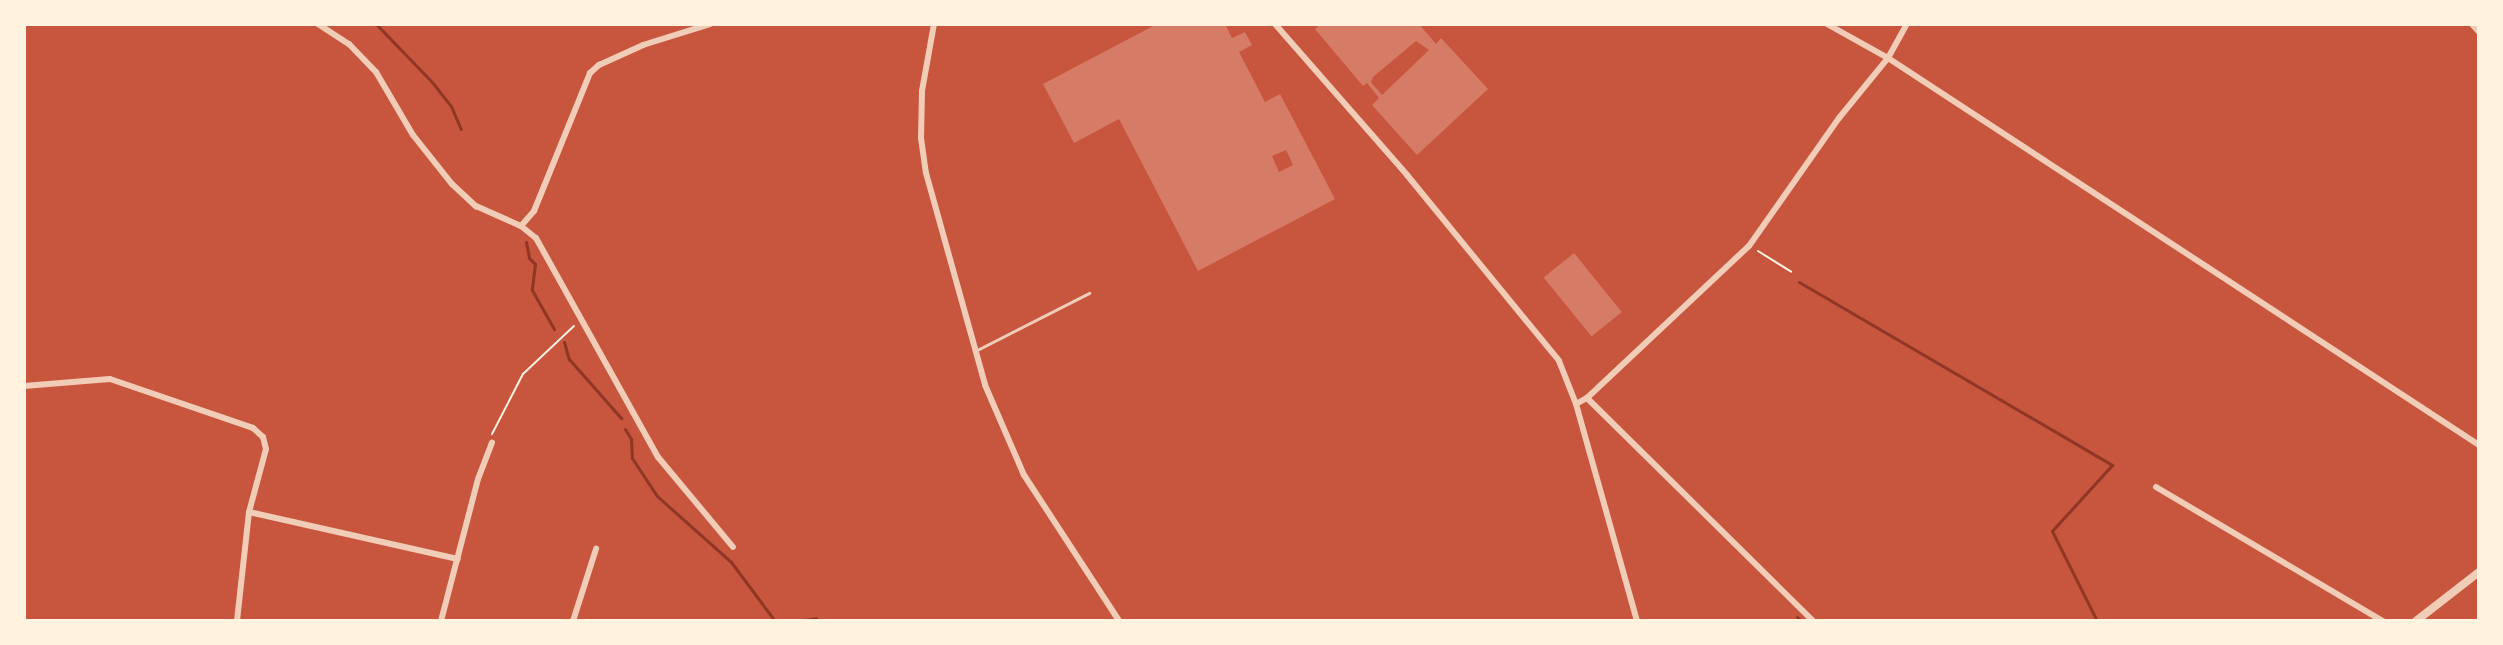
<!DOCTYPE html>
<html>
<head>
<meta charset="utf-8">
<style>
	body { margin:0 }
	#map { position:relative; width:2503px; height:645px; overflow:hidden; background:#c8553d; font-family:"Varela Round",sans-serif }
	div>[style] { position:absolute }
	.stream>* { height:3px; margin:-1.5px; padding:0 1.5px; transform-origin:1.5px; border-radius:1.5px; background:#8f3625 }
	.building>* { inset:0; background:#d67c66; transform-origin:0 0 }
	.path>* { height:2px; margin:-1px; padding:0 1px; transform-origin:1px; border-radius:1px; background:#fff3e0 }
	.service>* { height:3px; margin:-1.5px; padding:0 1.5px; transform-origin:1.5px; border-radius:1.5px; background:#f1ccb7 }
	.minor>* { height:6px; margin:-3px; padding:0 3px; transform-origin:3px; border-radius:3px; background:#f1ccb7 }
	.tertiary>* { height:8px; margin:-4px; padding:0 4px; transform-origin:4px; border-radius:4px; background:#f1ccb7 }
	span { translate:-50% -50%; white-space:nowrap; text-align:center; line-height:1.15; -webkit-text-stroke:8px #fff3e0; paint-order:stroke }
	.frame { position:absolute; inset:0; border:26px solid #fff3e0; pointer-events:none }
</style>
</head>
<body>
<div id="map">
	<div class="stream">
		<div style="left:376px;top:24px;width:81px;rotate:46deg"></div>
		<div style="left:432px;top:82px;width:31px;rotate:52deg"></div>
		<div style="left:451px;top:106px;width:25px;rotate:67deg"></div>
		<div style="left:526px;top:242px;width:16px;rotate:79deg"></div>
		<div style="left:529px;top:258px;width:8px;rotate:45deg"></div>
		<div style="left:535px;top:264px;width:26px;rotate:97deg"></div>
		<div style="left:532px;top:290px;width:45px;rotate:60.6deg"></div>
		<div style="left:1799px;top:282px;width:363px;rotate:30.3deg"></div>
		<div style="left:2112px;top:465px;width:89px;rotate:132.3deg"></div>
		<div style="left:2052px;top:531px;width:101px;rotate:63.4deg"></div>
		<div style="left:564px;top:342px;width:18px;rotate:74deg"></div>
		<div style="left:569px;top:359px;width:79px;rotate:48.6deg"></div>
		<div style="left:625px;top:429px;width:12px;rotate:59deg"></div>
		<div style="left:631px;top:439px;width:19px;rotate:87deg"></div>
		<div style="left:632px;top:458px;width:45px;rotate:56.7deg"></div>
		<div style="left:657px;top:496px;width:99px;rotate:41.7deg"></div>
		<div style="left:731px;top:562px;width:74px;rotate:53.3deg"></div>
		<div style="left:1797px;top:617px;width:6px;rotate:45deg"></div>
		<div style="left:798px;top:621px;width:18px;rotate:-9deg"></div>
		<div style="left:816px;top:618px;width:4px;rotate:45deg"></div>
	</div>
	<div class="building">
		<div style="clip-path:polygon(evenodd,1157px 24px,1225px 24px,1232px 38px,1245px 32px,1252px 45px,1239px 52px,1265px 102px,1280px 94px,1335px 199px,1198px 271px,1119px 119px,1074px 143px,1043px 84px,1157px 24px,1286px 150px,1293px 165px,1279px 172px,1272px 156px,1286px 150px)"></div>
		<div style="clip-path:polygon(evenodd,1321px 24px,1419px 24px,1436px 44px,1441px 38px,1488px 89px,1417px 155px,1372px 105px,1379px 98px,1367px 83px,1363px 86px,1315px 29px,1321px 24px,1416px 41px,1429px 50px,1382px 95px,1371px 82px,1373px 77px,1416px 41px)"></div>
		<div style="left:1574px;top:253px;width:76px;height:39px;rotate:51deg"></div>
	</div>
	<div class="path">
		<div style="left:1758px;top:251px;width:39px;rotate:32deg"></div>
		<div style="left:492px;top:434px;width:68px;rotate:-62.7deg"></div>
		<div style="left:523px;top:374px;width:70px;rotate:-43.3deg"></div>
	</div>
	<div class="service">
		<div style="left:977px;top:350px;width:126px;rotate:-27deg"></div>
	</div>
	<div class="minor">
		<div style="left:318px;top:24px;width:37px;rotate:33deg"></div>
		<div style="left:349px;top:44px;width:39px;rotate:46deg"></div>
		<div style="left:376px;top:72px;width:73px;rotate:59.6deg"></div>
		<div style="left:413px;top:135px;width:63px;rotate:51.5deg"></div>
		<div style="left:452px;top:184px;width:33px;rotate:43deg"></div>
		<div style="left:476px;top:206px;width:49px;rotate:24deg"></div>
		<div style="left:521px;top:226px;width:19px;rotate:39deg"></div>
		<div style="left:536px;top:238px;width:251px;rotate:60.9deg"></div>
		<div style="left:658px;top:457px;width:117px;rotate:50.2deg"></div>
		<div style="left:934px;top:24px;width:68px;rotate:100.2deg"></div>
		<div style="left:922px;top:91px;width:47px;rotate:91.2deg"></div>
		<div style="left:921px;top:138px;width:35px;rotate:82deg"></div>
		<div style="left:926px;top:173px;width:220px;rotate:74.4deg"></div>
		<div style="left:985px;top:385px;width:98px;rotate:66.6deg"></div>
		<div style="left:1024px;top:475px;width:174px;rotate:56.9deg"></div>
		<div style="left:1275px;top:24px;width:201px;rotate:48.8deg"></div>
		<div style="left:1407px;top:175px;width:240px;rotate:50.7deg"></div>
		<div style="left:1559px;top:361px;width:46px;rotate:68.4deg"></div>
		<div style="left:1576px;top:404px;width:225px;rotate:74.3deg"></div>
		<div style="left:1827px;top:24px;width:70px;rotate:29.1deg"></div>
		<div style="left:1888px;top:58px;width:706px;rotate:33.22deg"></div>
		<div style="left:2472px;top:24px;width:11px;rotate:49deg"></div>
		<div style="left:521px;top:226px;width:20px;rotate:-49deg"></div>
		<div style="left:534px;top:211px;width:149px;rotate:-67.9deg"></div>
		<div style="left:590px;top:73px;width:12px;rotate:-42deg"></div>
		<div style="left:599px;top:65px;width:48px;rotate:-24.4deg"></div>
		<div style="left:643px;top:45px;width:70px;rotate:-17.4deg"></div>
		<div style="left:24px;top:386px;width:86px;rotate:-4.7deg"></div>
		<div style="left:110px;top:379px;width:151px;rotate:18.9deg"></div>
		<div style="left:253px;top:428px;width:13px;rotate:42deg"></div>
		<div style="left:263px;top:437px;width:12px;rotate:76deg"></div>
		<div style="left:266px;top:449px;width:65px;rotate:105.1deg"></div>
		<div style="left:249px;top:512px;width:110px;rotate:96.3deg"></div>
		<div style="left:1587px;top:398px;width:317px;rotate:44.6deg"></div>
		<div style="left:1576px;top:404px;width:13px;rotate:-29deg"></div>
		<div style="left:1587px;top:398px;width:222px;rotate:-43.2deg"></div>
		<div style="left:1749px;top:246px;width:156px;rotate:-54.9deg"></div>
		<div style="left:1839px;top:118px;width:77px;rotate:-50.8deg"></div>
		<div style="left:1888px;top:58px;width:39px;rotate:-61deg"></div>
		<div style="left:2156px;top:487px;width:264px;rotate:30.6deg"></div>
		<div style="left:249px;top:512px;width:214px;rotate:12.7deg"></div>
		<div style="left:441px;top:621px;width:147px;rotate:-75.4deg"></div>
		<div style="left:478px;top:479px;width:39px;rotate:-69deg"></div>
		<div style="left:573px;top:621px;width:76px;rotate:-72.3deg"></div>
	</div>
	<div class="tertiary">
		<div style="left:2416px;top:621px;width:80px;rotate:-37.9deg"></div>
	</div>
	<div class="frame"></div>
</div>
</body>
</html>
